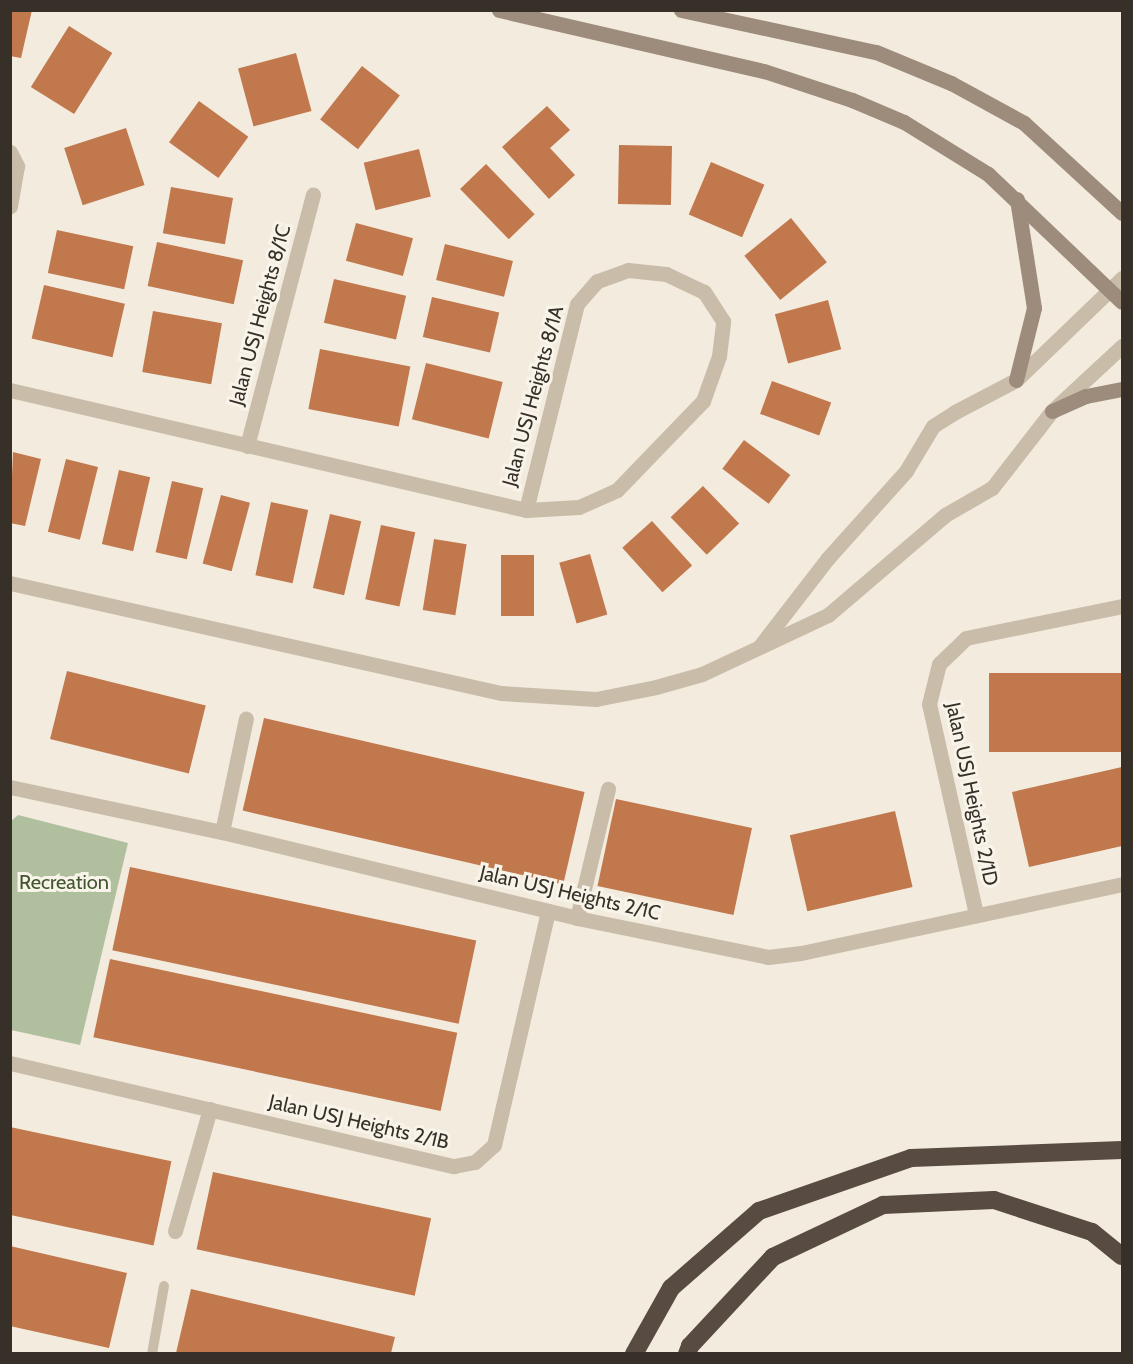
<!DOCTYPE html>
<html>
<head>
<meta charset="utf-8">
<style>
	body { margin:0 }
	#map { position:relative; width:1133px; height:1364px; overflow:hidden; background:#f2ebde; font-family:Cabin,sans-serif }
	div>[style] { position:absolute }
	.green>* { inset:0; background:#b0c09e }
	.building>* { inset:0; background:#c1784d; transform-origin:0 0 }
	.service>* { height:10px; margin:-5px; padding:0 5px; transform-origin:5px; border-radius:5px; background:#c9bdaa }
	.minor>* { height:15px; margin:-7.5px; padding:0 7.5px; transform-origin:7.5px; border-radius:7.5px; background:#c9bdaa }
	.secondary>* { height:15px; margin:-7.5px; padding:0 7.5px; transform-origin:7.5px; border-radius:7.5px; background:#9d8c7c }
	.motorway>* { height:18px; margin:-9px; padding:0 9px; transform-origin:9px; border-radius:9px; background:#584b41 }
	span { translate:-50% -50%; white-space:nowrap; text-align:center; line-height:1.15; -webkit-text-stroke:6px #f9f4ea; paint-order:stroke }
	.street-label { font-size:20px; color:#373029 }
	.park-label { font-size:20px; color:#41552e }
	.frame { position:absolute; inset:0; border:12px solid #373029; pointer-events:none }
</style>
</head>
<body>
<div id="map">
	<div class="green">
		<div style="clip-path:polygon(18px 815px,128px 843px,80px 1045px,11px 1030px,10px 822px)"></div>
	</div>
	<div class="building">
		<div style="clip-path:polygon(10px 10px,32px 10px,21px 58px,10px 56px)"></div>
		<div style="left:69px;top:26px;width:51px;height:72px;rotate:32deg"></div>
		<div style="left:296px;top:53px;width:60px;height:60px;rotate:75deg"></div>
		<div style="left:362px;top:66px;width:48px;height:68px;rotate:38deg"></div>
		<div style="left:199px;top:101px;width:61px;height:51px;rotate:36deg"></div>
		<div style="clip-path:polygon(547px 106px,570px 130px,550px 148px,575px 175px,549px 199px,502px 147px)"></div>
		<div style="left:126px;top:128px;width:60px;height:65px;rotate:72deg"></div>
		<div style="left:619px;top:145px;width:53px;height:59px;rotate:1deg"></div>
		<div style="left:419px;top:149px;width:49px;height:57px;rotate:76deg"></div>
		<div style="left:711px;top:162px;width:58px;height:57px;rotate:23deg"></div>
		<div style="left:486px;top:164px;width:70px;height:36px;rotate:46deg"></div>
		<div style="left:171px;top:187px;width:63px;height:47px;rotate:10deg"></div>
		<div style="left:791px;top:218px;width:57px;height:60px;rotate:51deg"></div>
		<div style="left:356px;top:223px;width:59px;height:39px;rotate:15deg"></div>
		<div style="left:57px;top:230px;width:78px;height:44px;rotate:12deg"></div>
		<div style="left:157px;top:242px;width:88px;height:45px;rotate:12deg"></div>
		<div style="left:445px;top:244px;width:70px;height:37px;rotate:14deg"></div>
		<div style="left:334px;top:279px;width:74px;height:45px;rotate:13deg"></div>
		<div style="left:44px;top:285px;width:83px;height:55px;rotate:13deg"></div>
		<div style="left:432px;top:297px;width:69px;height:41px;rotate:13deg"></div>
		<div style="left:828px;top:300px;width:51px;height:55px;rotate:75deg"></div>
		<div style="left:153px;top:311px;width:70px;height:62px;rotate:10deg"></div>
		<div style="left:320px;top:349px;width:92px;height:61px;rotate:11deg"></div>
		<div style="left:426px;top:363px;width:79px;height:58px;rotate:14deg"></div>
		<div style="left:772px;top:381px;width:63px;height:35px;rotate:20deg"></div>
		<div style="left:744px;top:440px;width:58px;height:36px;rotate:37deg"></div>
		<div style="clip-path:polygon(13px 452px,41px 459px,25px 526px,10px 523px)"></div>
		<div style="left:66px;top:459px;width:33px;height:75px;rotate:14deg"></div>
		<div style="left:119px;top:470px;width:32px;height:76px;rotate:13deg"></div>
		<div style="left:172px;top:481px;width:32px;height:73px;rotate:13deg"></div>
		<div style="left:703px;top:486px;width:52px;height:45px;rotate:46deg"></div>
		<div style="left:221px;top:495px;width:30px;height:71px;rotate:15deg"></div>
		<div style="left:271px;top:502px;width:38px;height:75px;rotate:12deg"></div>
		<div style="left:330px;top:514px;width:32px;height:76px;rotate:13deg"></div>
		<div style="left:652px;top:521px;width:60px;height:40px;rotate:48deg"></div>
		<div style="left:381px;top:525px;width:35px;height:76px;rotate:12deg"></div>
		<div style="left:434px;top:539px;width:33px;height:72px;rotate:9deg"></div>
		<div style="left:590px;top:554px;width:63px;height:32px;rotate:74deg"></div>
		<div style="left:501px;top:555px;width:33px;height:61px"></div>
		<div style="left:67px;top:671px;width:143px;height:70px;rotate:14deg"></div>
		<div style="left:1122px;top:673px;width:79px;height:133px;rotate:90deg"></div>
		<div style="left:264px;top:718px;width:329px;height:95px;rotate:13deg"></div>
		<div style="clip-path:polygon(1122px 767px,1122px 846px,1029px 867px,1012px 792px)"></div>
		<div style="left:616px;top:799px;width:139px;height:89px;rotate:12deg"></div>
		<div style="left:895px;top:811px;width:78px;height:108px;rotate:77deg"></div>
		<div style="left:130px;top:867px;width:354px;height:85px;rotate:12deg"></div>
		<div style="left:110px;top:959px;width:355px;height:80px;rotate:12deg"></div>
		<div style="left:10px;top:1127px;width:165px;height:86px;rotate:12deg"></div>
		<div style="left:213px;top:1172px;width:223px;height:79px;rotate:12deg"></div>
		<div style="clip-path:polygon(10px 1246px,127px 1273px,109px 1348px,10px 1326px)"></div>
		<div style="clip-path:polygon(191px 1289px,395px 1337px,391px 1353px,176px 1353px)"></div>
	</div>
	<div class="service">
		<div style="left:152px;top:1354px;width:69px;rotate:-80deg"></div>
	</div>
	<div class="minor">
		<div style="left:10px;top:152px;width:16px;rotate:63deg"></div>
		<div style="left:17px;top:166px;width:41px;rotate:99.9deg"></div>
		<div style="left:10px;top:390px;width:530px;rotate:13.09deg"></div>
		<div style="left:526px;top:510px;width:53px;rotate:-3.2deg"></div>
		<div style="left:579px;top:507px;width:42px;rotate:-24.1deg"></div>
		<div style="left:617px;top:490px;width:124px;rotate:-46deg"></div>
		<div style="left:703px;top:401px;width:48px;rotate:-70.4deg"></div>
		<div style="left:719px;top:356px;width:35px;rotate:-83deg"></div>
		<div style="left:723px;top:321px;width:35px;rotate:-123deg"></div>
		<div style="left:704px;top:292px;width:42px;rotate:-154.7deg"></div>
		<div style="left:666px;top:274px;width:38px;rotate:-174deg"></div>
		<div style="left:628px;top:270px;width:33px;rotate:160deg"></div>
		<div style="left:597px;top:281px;width:30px;rotate:131deg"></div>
		<div style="left:577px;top:304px;width:212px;rotate:103.9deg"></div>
		<div style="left:247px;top:446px;width:260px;rotate:-75.3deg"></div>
		<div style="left:10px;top:583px;width:503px;rotate:12.63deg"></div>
		<div style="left:501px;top:693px;width:95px;rotate:3.6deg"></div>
		<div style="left:596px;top:699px;width:61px;rotate:-11.3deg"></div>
		<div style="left:656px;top:687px;width:48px;rotate:-15.8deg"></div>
		<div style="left:702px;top:674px;width:139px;rotate:-25.1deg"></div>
		<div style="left:828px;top:615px;width:154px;rotate:-40.5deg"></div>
		<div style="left:945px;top:515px;width:54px;rotate:-29.9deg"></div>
		<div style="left:992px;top:488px;width:98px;rotate:-52.1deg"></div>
		<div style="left:1052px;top:411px;width:96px;rotate:-42.9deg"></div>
		<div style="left:760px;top:646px;width:111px;rotate:-52.3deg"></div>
		<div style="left:828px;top:558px;width:117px;rotate:-48.1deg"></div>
		<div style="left:906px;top:471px;width:52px;rotate:-59deg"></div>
		<div style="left:933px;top:426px;width:26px;rotate:-32deg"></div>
		<div style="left:955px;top:412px;width:69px;rotate:-27.7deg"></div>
		<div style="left:1016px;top:380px;width:147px;rotate:-43.9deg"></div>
		<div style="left:10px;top:787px;width:217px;rotate:12deg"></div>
		<div style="left:222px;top:832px;width:365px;rotate:13.6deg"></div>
		<div style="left:577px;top:918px;width:195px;rotate:11.5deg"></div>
		<div style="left:768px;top:957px;width:33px;rotate:-7deg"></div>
		<div style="left:801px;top:953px;width:328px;rotate:-12.1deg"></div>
		<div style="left:222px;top:832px;width:116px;rotate:-78.1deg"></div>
		<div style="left:976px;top:914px;width:215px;rotate:-102.6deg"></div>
		<div style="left:929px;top:704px;width:41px;rotate:-76deg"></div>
		<div style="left:939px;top:664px;width:37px;rotate:-44deg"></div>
		<div style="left:966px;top:638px;width:159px;rotate:-11.6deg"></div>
		<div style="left:577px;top:918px;width:133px;rotate:-76.5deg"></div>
		<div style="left:10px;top:1063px;width:456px;rotate:13.1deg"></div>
		<div style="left:454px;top:1166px;width:21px;rotate:-11deg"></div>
		<div style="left:475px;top:1162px;width:25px;rotate:-42deg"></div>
		<div style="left:494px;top:1145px;width:240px;rotate:-77deg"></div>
		<div style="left:175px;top:1231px;width:127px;rotate:-74deg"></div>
	</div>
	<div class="secondary">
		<div style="left:499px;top:10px;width:272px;rotate:13deg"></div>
		<div style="left:764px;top:71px;width:93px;rotate:18.2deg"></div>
		<div style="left:852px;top:100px;width:56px;rotate:22.9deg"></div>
		<div style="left:904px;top:122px;width:99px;rotate:31.8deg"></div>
		<div style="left:988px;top:174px;width:185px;rotate:43.7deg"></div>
		<div style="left:681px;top:10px;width:199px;rotate:12.2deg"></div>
		<div style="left:876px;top:52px;width:81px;rotate:22.5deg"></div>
		<div style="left:951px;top:83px;width:83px;rotate:28.7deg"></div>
		<div style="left:1024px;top:123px;width:133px;rotate:42.6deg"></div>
		<div style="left:1016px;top:380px;width:74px;rotate:-76deg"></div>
		<div style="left:1034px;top:308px;width:110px;rotate:-98.9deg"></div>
		<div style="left:1052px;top:411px;width:37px;rotate:-24deg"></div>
		<div style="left:1086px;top:396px;width:37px;rotate:-11deg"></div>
	</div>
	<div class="motorway">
		<div style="left:634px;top:1354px;width:76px;rotate:-60.7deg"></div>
		<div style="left:671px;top:1288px;width:117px;rotate:-41.2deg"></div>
		<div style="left:759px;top:1211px;width:161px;rotate:-19.2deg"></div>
		<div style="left:911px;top:1158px;width:211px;rotate:-2.2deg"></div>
		<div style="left:687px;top:1354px;width:9px;rotate:-69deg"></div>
		<div style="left:690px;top:1346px;width:122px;rotate:-47deg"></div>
		<div style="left:773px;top:1257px;width:122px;rotate:-25.3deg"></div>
		<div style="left:883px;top:1205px;width:111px;rotate:-2.6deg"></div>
		<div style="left:994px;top:1200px;width:103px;rotate:18.1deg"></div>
		<div style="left:1092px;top:1232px;width:38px;rotate:39deg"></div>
	</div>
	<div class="street-label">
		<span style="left:260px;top:315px;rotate:-75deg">Jalan USJ Heights 8/1C</span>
		<span style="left:533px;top:396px;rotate:-75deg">Jalan USJ Heights 8/1A</span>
		<span style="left:972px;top:794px;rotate:78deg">Jalan USJ Heights 2/1D</span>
		<span style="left:570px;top:893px;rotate:13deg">Jalan USJ Heights 2/1C</span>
		<span style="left:359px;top:1122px;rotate:13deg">Jalan USJ Heights 2/1B</span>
	</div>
	<div class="park-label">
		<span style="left:64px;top:882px">Recreation</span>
	</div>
	<div class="frame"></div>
</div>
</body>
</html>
